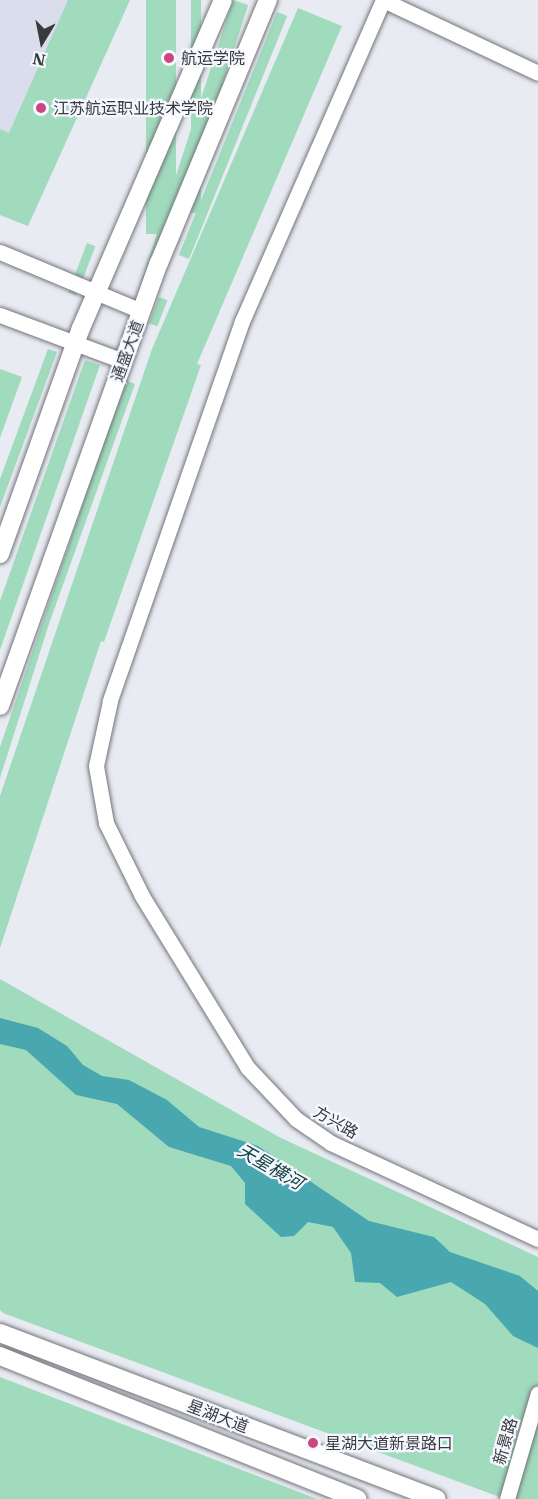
<!DOCTYPE html>
<html>
<head>
<meta charset="utf-8">
<style>
	body { margin:0 }
	#map { position:relative; width:538px; height:1499px; overflow:hidden; background:#e9ebf2; font-family:"IBM Plex Serif","Noto Sans SC",serif }
	div>[style] { position:absolute }
	.built>* { inset:0; background:#dadeec }
	.green>* { inset:0; background:#a0dbbd; transform-origin:0 0 }
	.water>* { inset:0; background:#49a7b0 }
	.roads { filter:drop-shadow(0 0 2px #73757b) drop-shadow(0 0 2px #73757b) }
	.minor>* { height:15px; margin:-7.5px; padding:0 7.5px; transform-origin:7.5px; border-radius:7.5px; background:#fff }
	.major>* { height:18px; margin:-9px; padding:0 9px; transform-origin:9px; border-radius:9px; background:#fff }
	.dots>* { width:16px; height:16px; translate:-50% -50%; box-sizing:border-box; border:3px solid #f6f8ff; border-radius:50% }
	span { translate:-50% -50%; white-space:nowrap; text-align:center; line-height:1.15; -webkit-text-stroke:4.5px #f6f8ff; paint-order:stroke }
	.poi-label { font-size:16px; color:#3a3a3d }
	.left { translate:0 -50%; text-align:left }
	.street-label { font-size:16px; color:#3a3a3d }
	.water-label { font-size:18px; color:#174246; font-style:italic }
	.north { position:absolute; left:12px; top:12px; width:60px; height:60px; -webkit-text-stroke:4px #f6f8ff; paint-order:stroke; rotate:190deg; font-size:16px; font-weight:700; line-height:24px; text-align:center; color:#3a3a3d }
	.north::after { content:''; display:block; margin:auto; width:21px; height:27px; background:#3a3a3d; clip-path:polygon(50% 0,100% 100%,50% 72%,0 100%) }
</style>
</head>
<body>
<div id="map">
	<div class="built">
		<div style="clip-path:polygon(0 0,130px 0,28px 226px,0 215px)"></div>
	</div>
	<div class="green">
		<div style="clip-path:polygon(68px 0,130px 0,28px 226px,0 215px,0 129px,9px 133px)"></div>
		<div style="left:146px;top:0;width:30px;height:234px"></div>
		<div style="left:191px;top:0;width:10px;height:213px"></div>
		<div style="left:233px;top:0;width:16px;height:331px;rotate:18deg"></div>
		<div style="clip-path:polygon(298px 8px,342px 26px,197px 364px,201px 365px,104px 642px,101px 641px,0 948px,0 796px,152px 349px)"></div>
		<div style="left:277px;top:12px;width:11px;height:262px;rotate:22deg"></div>
		<div style="left:87px;top:243px;width:9px;height:53px;rotate:21deg"></div>
		<div style="left:159px;top:297px;width:9px;height:28px;rotate:21deg"></div>
		<div style="clip-path:polygon(48px 349px,57px 352px,0 507px,0 479px)"></div>
		<div style="clip-path:polygon(85px 360px,100px 365px,0 650px,0 601px)"></div>
		<div style="clip-path:polygon(0 369px,22px 377px,0 438px)"></div>
		<div style="clip-path:polygon(125px 380px,135px 384px,49px 624px,0 778px,0 747px)"></div>
		<div style="clip-path:polygon(0 979px,279px 1137px,538px 1257px,538px 1499px,505px 1499px,3px 1313px,0 1310px)"></div>
		<div style="clip-path:polygon(0 1377px,317px 1499px,0 1499px)"></div>
	</div>
	<div class="water">
		<div style="clip-path:polygon(0 1018px,38px 1028px,67px 1046px,83px 1065px,102px 1076px,129px 1080px,167px 1100px,199px 1127px,258px 1146px,369px 1221px,434px 1237px,450px 1252px,520px 1276px,538px 1291px,538px 1348px,513px 1336px,485px 1304px,451px 1282px,397px 1297px,380px 1283px,355px 1282px,351px 1253px,333px 1227px,308px 1222px,294px 1236px,281px 1237px,245px 1204px,245px 1183px,231px 1166px,169px 1147px,117px 1104px,76px 1095px,26px 1050px,0 1044px)"></div>
	</div>
	<div class="roads">
		<div class="minor">
			<div style="left:383px;top:0;width:351px;rotate:113.7deg"></div>
			<div style="left:242px;top:321px;width:402px;rotate:109.2deg"></div>
			<div style="left:110px;top:701px;width:66px;rotate:102.2deg"></div>
			<div style="left:96px;top:766px;width:58px;rotate:80deg"></div>
			<div style="left:106px;top:823px;width:81px;rotate:63.7deg"></div>
			<div style="left:142px;top:896px;width:201px;rotate:58.4deg"></div>
			<div style="left:247px;top:1067px;width:71px;rotate:46.7deg"></div>
			<div style="left:296px;top:1119px;width:42px;rotate:34.4deg"></div>
			<div style="left:331px;top:1143px;width:228px;rotate:24.9deg"></div>
			<div style="left:383px;top:0;width:171px;rotate:25.2deg"></div>
			<div style="left:0;top:252px;width:153px;rotate:22.7deg"></div>
			<div style="left:0;top:315px;width:131px;rotate:20.5deg"></div>
			<div style="left:507px;top:1499px;width:110px;rotate:-73.7deg"></div>
		</div>
		<div class="major">
			<div style="left:0;top:554px;width:240px;rotate:-70.3deg"></div>
			<div style="left:81px;top:328px;width:357px;rotate:-66.6deg"></div>
			<div style="left:0;top:706px;width:471px;rotate:-70.3deg"></div>
			<div style="left:159px;top:263px;width:285px;rotate:-67.5deg"></div>
			<div style="left:0;top:1333px;width:467px;rotate:20.8deg"></div>
			<div style="left:0;top:1356px;width:385px;rotate:21.8deg"></div>
		</div>
	</div>
	<div class="dots">
		<div style="left:169px;top:58px;background:#cd4480"></div>
		<div style="left:41px;top:108px;background:#cd4480"></div>
		<div style="left:313px;top:1443px;background:#cd4480"></div>
	</div>
	<div class="poi-label">
		<span class="left" style="left:181px;top:58px">航运学院</span>
		<span class="left" style="left:53px;top:108px">江苏航运职业技术学院</span>
		<span class="left" style="left:325px;top:1443px">星湖大道新景路口</span>
	</div>
	<div class="street-label">
		<span style="left:127px;top:351px;rotate:-70deg">通盛大道</span>
		<span style="left:336px;top:1122px;rotate:30deg">方兴路</span>
		<span style="left:218px;top:1416px;rotate:21deg">星湖大道</span>
		<span style="left:505px;top:1441px;rotate:-74deg">新景路</span>
	</div>
	<div class="water-label">
		<span style="left:270px;top:1167px;rotate:30deg">天星横河</span>
	</div>
	<div class="north">N</div>
</div>
</body>
</html>
